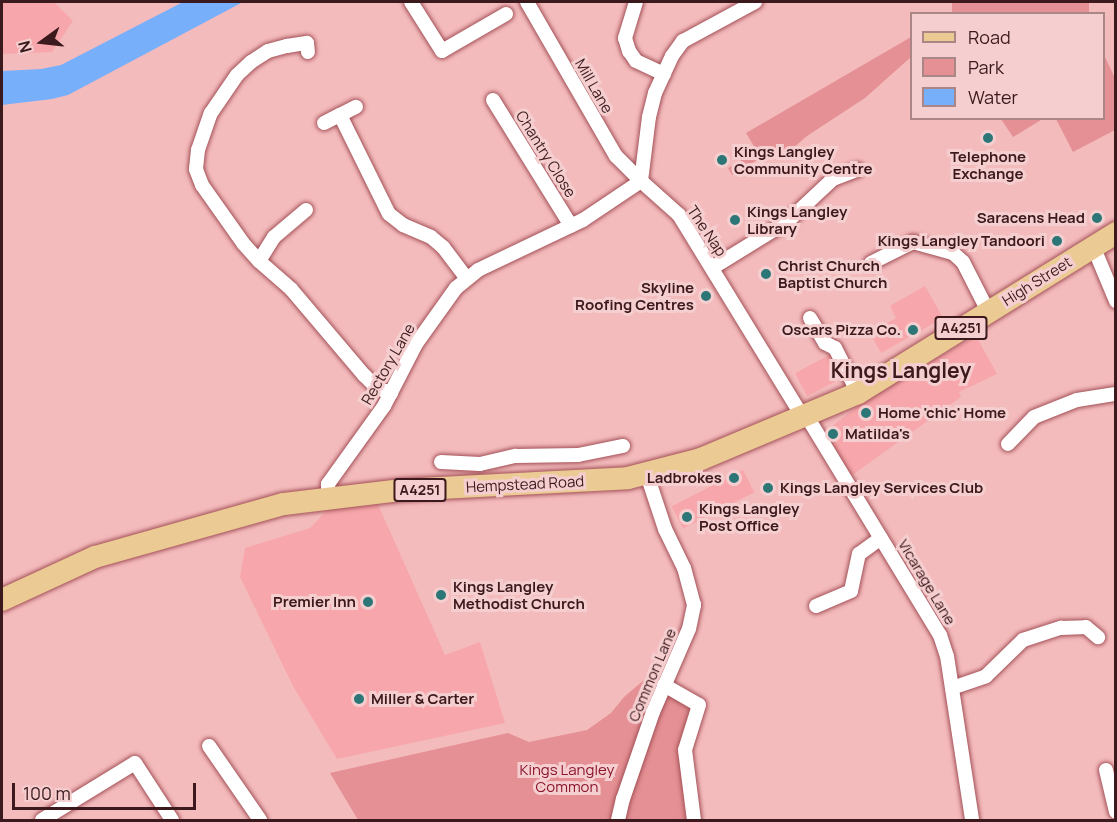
<!DOCTYPE html>
<html>
<head>
<meta charset="utf-8">
<style>
	body { margin:0 }
	#map { position:relative; width:1117px; height:822px; overflow:hidden; background:#f4bbbd; font-family:Manrope,sans-serif }
	div>[style] { position:absolute }
	.built>* { inset:0; background:#f7a7ab; transform-origin:0 0 }
	.green>* { inset:0; background:#e59094; transform-origin:0 0 }
	.water>* { inset:0; background:#77affb }
	.roads { filter:drop-shadow(0 0 2px #a35157) drop-shadow(0 0 2px #a35157) }
	.minor>* { height:14px; margin:-7px; padding:0 7px; transform-origin:7px; border-radius:7px; background:#fff }
	.primary>* { height:22px; margin:-11px; padding:0 11px; transform-origin:11px; border-radius:11px; background:#ebca94 }
	.dots>* { width:16px; height:16px; translate:-50% -50%; box-sizing:border-box; border:3px solid #f5cecf; border-radius:50% }
	span { translate:-50% -50%; white-space:nowrap; text-align:center; line-height:1.15; -webkit-text-stroke:6px #f5cecf; paint-order:stroke }
	.shield-label span { padding:2px 4px; background:#f5cecf; border:2px solid; border-radius:4px; -webkit-text-stroke-width:0 }
	.shield-label { font-size:14px; color:#3b191c; font-weight:700 }
	.street-label { font-size:15px; color:#3b191c }
	.poi-label { font-size:15px; color:#3b191c; font-weight:700 }
	.left { translate:0 -50%; text-align:left }
	.right { translate:-100% -50%; text-align:right }
	.park-label { font-size:15px; color:#8a152d }
	.district-label { font-size:21px; color:#3b191c; font-weight:700 }
	.frame { position:absolute; inset:0; border:3px solid #3b191c; pointer-events:none }
	.legend { position:absolute; left:910px; top:12px; width:195px; height:108px; box-sizing:border-box; background:#f5cecf; border:2px solid #ab8687; margin:0; padding:8px 10px; list-style:none; font-size:18px; color:#3b191c }
	.legend li { display:flex; align-items:center; gap:12px; height:30px }
	.legend b { width:30px; border:2px solid #ab8687 }
	.north { position:absolute; left:12px; top:12px; width:60px; height:60px; -webkit-text-stroke:4px #f5cecf; paint-order:stroke; rotate:255deg; font-size:16px; font-weight:700; line-height:24px; text-align:center; color:#3b191c }
	.north::after { content:''; display:block; margin:auto; width:21px; height:27px; background:#3b191c; clip-path:polygon(50% 0,100% 100%,50% 72%,0 100%) }
	.scale { position:absolute; left:12px; top:783px; width:184px; height:27px; box-sizing:border-box; border:3px solid #3b191c; border-top:0; padding-left:8px; font-size:18px; line-height:21px; white-space:nowrap; color:#3b191c; -webkit-text-stroke:4px #f5cecf; paint-order:stroke }
</style>
</head>
<body>
<div id="map">
	<div class="built">
		<div style="clip-path:polygon(2px 2px,54px 2px,73px 21px,52px 52px,2px 54px)"></div>
		<div style="clip-path:polygon(925px 286px,943px 318px,881px 353px,870px 333px,896px 318px,890px 306px)"></div>
		<div style="clip-path:polygon(976px 336px,997px 374px,959px 392px,961px 397px,851px 476px,825px 432px,866px 399px)"></div>
		<div style="left:833px;top:353px;width:26px;height:43px;rotate:62deg"></div>
		<div style="left:743px;top:470px;width:25px;height:80px;rotate:63deg"></div>
		<div style="clip-path:polygon(376px 500px,445px 655px,480px 642px,505px 723px,337px 759px,293px 686px,240px 577px,245px 548px,310px 528px,330px 507px)"></div>
	</div>
	<div class="green">
		<div style="left:952px;top:2px;width:137px;height:12px"></div>
		<div style="clip-path:polygon(911px 37px,911px 57px,865px 98px,807px 136px,784px 156px,779px 147px,732px 175px,728px 168px,757px 151px,746px 133px)"></div>
		<div style="clip-path:polygon(1104px 55px,1115px 78px,1115px 130px,1073px 152px,1056px 119px,1104px 118px)"></div>
		<div style="clip-path:polygon(1040px 119px,1041px 120px,1013px 137px,1001px 119px)"></div>
		<div style="clip-path:polygon(677px 652px,662px 686px,694px 706px,679px 750px,686px 820px,358px 820px,330px 773px,508px 733px,529px 742px,587px 730px,611px 713px,624px 697px)"></div>
	</div>
	<div class="water">
		<div style="clip-path:polygon(183px 2px,243px 2px,68px 95px,52px 99px,2px 105px,2px 71px,41px 69px,61px 65px)"></div>
	</div>
	<div class="roads">
		<div class="minor">
			<div style="left:411px;top:2px;width:58px;rotate:57.7deg"></div>
			<div style="left:442px;top:51px;width:74px;rotate:-30deg"></div>
			<div style="left:527px;top:2px;width:178px;rotate:60deg"></div>
			<div style="left:616px;top:156px;width:35px;rotate:45deg"></div>
			<div style="left:636px;top:2px;width:38px;rotate:107deg"></div>
			<div style="left:625px;top:38px;width:14px;rotate:73deg"></div>
			<div style="left:629px;top:51px;width:12px;rotate:55deg"></div>
			<div style="left:636px;top:61px;width:31px;rotate:25deg"></div>
			<div style="left:493px;top:100px;width:148px;rotate:58.2deg"></div>
			<div style="left:340px;top:115px;width:18px;rotate:-27deg"></div>
			<div style="left:324px;top:123px;width:18px;rotate:-27deg"></div>
			<div style="left:340px;top:115px;width:110px;rotate:63.7deg"></div>
			<div style="left:389px;top:214px;width:18px;rotate:38deg"></div>
			<div style="left:403px;top:225px;width:30px;rotate:23deg"></div>
			<div style="left:431px;top:237px;width:16px;rotate:40deg"></div>
			<div style="left:443px;top:247px;width:39px;rotate:53deg"></div>
			<div style="left:641px;top:181px;width:64px;rotate:-82.9deg"></div>
			<div style="left:649px;top:117px;width:25px;rotate:-76deg"></div>
			<div style="left:655px;top:93px;width:41px;rotate:-65.3deg"></div>
			<div style="left:672px;top:56px;width:19px;rotate:-54deg"></div>
			<div style="left:683px;top:41px;width:82px;rotate:-28.4deg"></div>
			<div style="left:306px;top:210px;width:42px;rotate:139.8deg"></div>
			<div style="left:274px;top:237px;width:28px;rotate:122deg"></div>
			<div style="left:259px;top:261px;width:43px;rotate:41.2deg"></div>
			<div style="left:291px;top:289px;width:113px;rotate:49.7deg"></div>
			<div style="left:364px;top:375px;width:18px;rotate:45deg"></div>
			<div style="left:377px;top:388px;width:15px;rotate:20deg"></div>
			<div style="left:1093px;top:246px;width:60px;rotate:67.3deg"></div>
			<div style="left:259px;top:261px;width:24px;rotate:-132deg"></div>
			<div style="left:243px;top:243px;width:71px;rotate:-125.3deg"></div>
			<div style="left:202px;top:185px;width:17px;rotate:-111deg"></div>
			<div style="left:196px;top:169px;width:19px;rotate:-84deg"></div>
			<div style="left:198px;top:150px;width:39px;rotate:-71deg"></div>
			<div style="left:211px;top:113px;width:46px;rotate:-55.6deg"></div>
			<div style="left:237px;top:75px;width:19px;rotate:-43deg"></div>
			<div style="left:251px;top:62px;width:20px;rotate:-33deg"></div>
			<div style="left:268px;top:51px;width:20px;rotate:-15deg"></div>
			<div style="left:287px;top:46px;width:20px;rotate:-9deg"></div>
			<div style="left:307px;top:43px;width:9px;rotate:84deg"></div>
			<div style="left:871px;top:263px;width:47px;rotate:-26.6deg"></div>
			<div style="left:913px;top:242px;width:41px;rotate:15.4deg"></div>
			<div style="left:953px;top:253px;width:13px;rotate:42deg"></div>
			<div style="left:963px;top:262px;width:55px;rotate:63deg"></div>
			<div style="left:712px;top:268px;width:89px;rotate:-31.7deg"></div>
			<div style="left:788px;top:221px;width:62px;rotate:-43deg"></div>
			<div style="left:833px;top:179px;width:26px;rotate:-21deg"></div>
			<div style="left:810px;top:318px;width:29px;rotate:59deg"></div>
			<div style="left:825px;top:343px;width:11px;rotate:27deg"></div>
			<div style="left:835px;top:348px;width:51px;rotate:62.9deg"></div>
			<div style="left:806px;top:415px;width:258px;rotate:58.7deg"></div>
			<div style="left:940px;top:635px;width:22px;rotate:72deg"></div>
			<div style="left:947px;top:656px;width:166px;rotate:81.3deg"></div>
			<div style="left:1008px;top:444px;width:37px;rotate:-46deg"></div>
			<div style="left:1034px;top:417px;width:46px;rotate:-21.6deg"></div>
			<div style="left:1077px;top:400px;width:39px;rotate:-9deg"></div>
			<div style="left:441px;top:462px;width:39px;rotate:3deg"></div>
			<div style="left:480px;top:464px;width:37px;rotate:-13deg"></div>
			<div style="left:516px;top:456px;width:62px;rotate:-0.9deg"></div>
			<div style="left:578px;top:455px;width:46px;rotate:-11.3deg"></div>
			<div style="left:329px;top:500px;width:16px;rotate:-94deg"></div>
			<div style="left:328px;top:484px;width:96px;rotate:-54.3deg"></div>
			<div style="left:384px;top:406px;width:70px;rotate:-62.7deg"></div>
			<div style="left:416px;top:344px;width:69px;rotate:-54.5deg"></div>
			<div style="left:456px;top:288px;width:28px;rotate:-39deg"></div>
			<div style="left:478px;top:270px;width:116px;rotate:-25.5deg"></div>
			<div style="left:583px;top:220px;width:70px;rotate:-33.9deg"></div>
			<div style="left:641px;top:181px;width:51px;rotate:41.8deg"></div>
			<div style="left:679px;top:215px;width:237px;rotate:58.5deg"></div>
			<div style="left:816px;top:606px;width:38px;rotate:-23deg"></div>
			<div style="left:851px;top:591px;width:38px;rotate:-78deg"></div>
			<div style="left:859px;top:554px;width:27px;rotate:-36deg"></div>
			<div style="left:664px;top:685px;width:40px;rotate:29.7deg"></div>
			<div style="left:699px;top:705px;width:47px;rotate:107.3deg"></div>
			<div style="left:685px;top:750px;width:71px;rotate:82.7deg"></div>
			<div style="left:952px;top:688px;width:36px;rotate:-19deg"></div>
			<div style="left:986px;top:676px;width:52px;rotate:-44.2deg"></div>
			<div style="left:1023px;top:640px;width:40px;rotate:-18deg"></div>
			<div style="left:1061px;top:628px;width:25px;rotate:-2deg"></div>
			<div style="left:1086px;top:627px;width:16px;rotate:40deg"></div>
			<div style="left:209px;top:746px;width:90px;rotate:55.4deg"></div>
			<div style="left:1106px;top:770px;width:43px;rotate:76.6deg"></div>
			<div style="left:42px;top:820px;width:109px;rotate:-31.5deg"></div>
			<div style="left:135px;top:763px;width:68px;rotate:57deg"></div>
			<div style="left:618px;top:820px;width:22px;rotate:-77deg"></div>
			<div style="left:623px;top:799px;width:92px;rotate:-71deg"></div>
			<div style="left:653px;top:712px;width:90px;rotate:-66.6deg"></div>
			<div style="left:689px;top:629px;width:25px;rotate:-78deg"></div>
			<div style="left:694px;top:605px;width:38px;rotate:-105deg"></div>
			<div style="left:684px;top:568px;width:43px;rotate:-116deg"></div>
			<div style="left:665px;top:529px;width:57px;rotate:-108.4deg"></div>
		</div>
		<div class="primary">
			<div style="left:2px;top:600px;width:102px;rotate:-24.8deg"></div>
			<div style="left:95px;top:557px;width:196px;rotate:-15.7deg"></div>
			<div style="left:284px;top:504px;width:119px;rotate:-6.8deg"></div>
			<div style="left:402px;top:490px;width:226px;rotate:-3deg"></div>
			<div style="left:628px;top:478px;width:75px;rotate:-14.6deg"></div>
			<div style="left:701px;top:459px;width:170px;rotate:-22.8deg"></div>
			<div style="left:858px;top:393px;width:304px;rotate:-31.8deg"></div>
		</div>
	</div>
	<div class="dots">
		<div style="left:988px;top:138px;background:#2c7677"></div>
		<div style="left:722px;top:160px;background:#2c7677"></div>
		<div style="left:1097px;top:218px;background:#2c7677"></div>
		<div style="left:735px;top:220px;background:#2c7677"></div>
		<div style="left:1057px;top:241px;background:#2c7677"></div>
		<div style="left:766px;top:274px;background:#2c7677"></div>
		<div style="left:706px;top:296px;background:#2c7677"></div>
		<div style="left:913px;top:330px;background:#2c7677"></div>
		<div style="left:866px;top:413px;background:#2c7677"></div>
		<div style="left:833px;top:434px;background:#2c7677"></div>
		<div style="left:734px;top:478px;background:#2c7677"></div>
		<div style="left:768px;top:488px;background:#2c7677"></div>
		<div style="left:687px;top:517px;background:#2c7677"></div>
		<div style="left:441px;top:595px;background:#2c7677"></div>
		<div style="left:368px;top:602px;background:#2c7677"></div>
		<div style="left:359px;top:699px;background:#2c7677"></div>
	</div>
	<div class="shield-label">
		<span style="left:961px;top:328px">A4251</span>
		<span style="left:420px;top:490px">A4251</span>
	</div>
	<div class="street-label">
		<span style="left:594px;top:86px;rotate:60deg">Mill Lane</span>
		<span style="left:546px;top:154px;rotate:58deg">Chantry Close</span>
		<span style="left:707px;top:231px;rotate:56deg">The Nap</span>
		<span style="left:1037px;top:281px;rotate:-32deg">High Street</span>
		<span style="left:388px;top:364px;rotate:-60deg">Rectory Lane</span>
		<span style="left:525px;top:484px;rotate:-3deg">Hempstead Road</span>
		<span style="left:927px;top:582px;rotate:59deg">Vicarage Lane</span>
		<span style="left:652px;top:675px;rotate:-67deg">Common Lane</span>
	</div>
	<div class="poi-label">
		<span class="left" style="left:734px;top:160px">Kings Langley<br>Community Centre</span>
		<span style="left:988px;top:165px">Telephone<br>Exchange</span>
		<span class="left" style="left:747px;top:220px">Kings Langley<br>Library</span>
		<span class="right" style="left:1085px;top:218px">Saracens Head</span>
		<span class="right" style="left:1045px;top:241px">Kings Langley Tandoori</span>
		<span class="left" style="left:778px;top:274px">Christ Church<br>Baptist Church</span>
		<span class="right" style="left:694px;top:296px">Skyline<br>Roofing Centres</span>
		<span class="right" style="left:901px;top:330px">Oscars Pizza Co.</span>
		<span class="left" style="left:878px;top:413px">Home 'chic' Home</span>
		<span class="left" style="left:845px;top:434px">Matilda's</span>
		<span class="right" style="left:722px;top:478px">Ladbrokes</span>
		<span class="left" style="left:780px;top:488px">Kings Langley Services Club</span>
		<span class="left" style="left:699px;top:517px">Kings Langley<br>Post Office</span>
		<span class="left" style="left:453px;top:595px">Kings Langley<br>Methodist Church</span>
		<span class="right" style="left:356px;top:602px">Premier Inn</span>
		<span class="left" style="left:371px;top:699px">Miller &amp; Carter</span>
	</div>
	<div class="park-label">
		<span style="left:567px;top:778px">Kings Langley<br>Common</span>
	</div>
	<div class="district-label">
		<span style="left:901px;top:370px">Kings Langley</span>
	</div>
	<div class="frame"></div>
	<ul class="legend">
	<li><b style="height:8px;background:#ebca94"></b>Road</li>
	<li><b style="height:16px;background:#e59094"></b>Park</li>
	<li><b style="height:16px;background:#77affb"></b>Water</li>
	</ul>
	<div class="north">N</div>
	<div class="scale">100 m</div>
</div>
</body>
</html>
